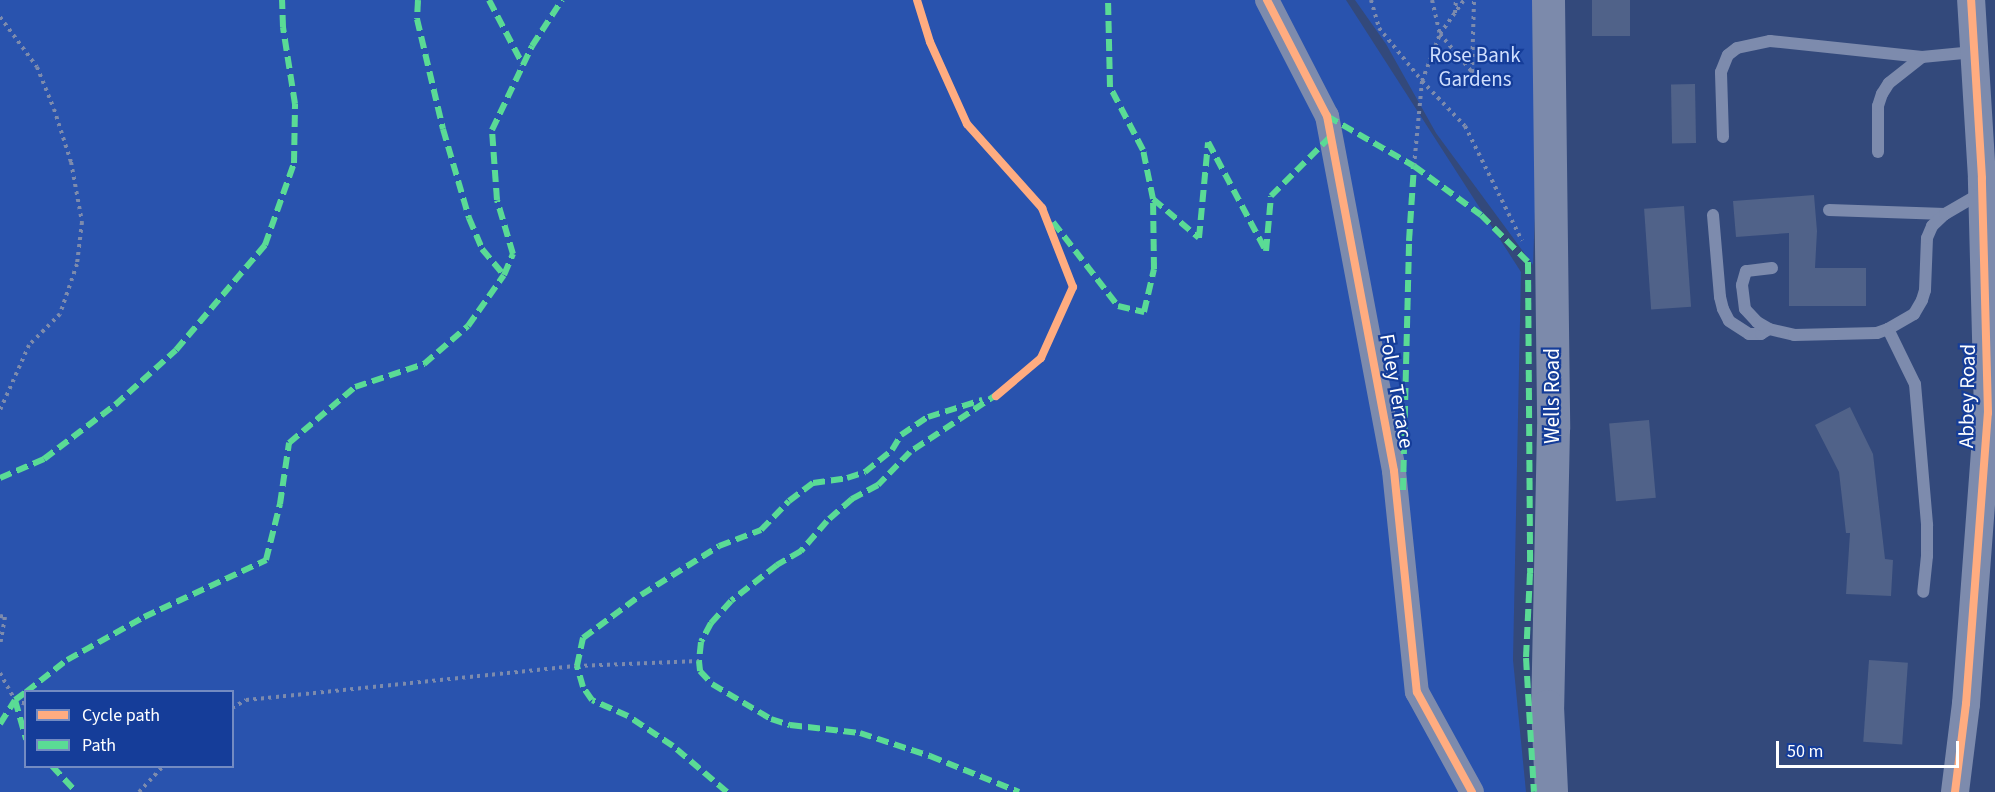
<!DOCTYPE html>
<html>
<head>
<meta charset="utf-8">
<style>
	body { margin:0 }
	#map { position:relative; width:1995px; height:792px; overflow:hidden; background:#33497b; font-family:"Source Sans 3",sans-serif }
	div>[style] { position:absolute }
	.green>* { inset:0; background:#2953ae }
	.building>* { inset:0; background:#506289; transform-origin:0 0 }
	.path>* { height:4px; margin-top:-2px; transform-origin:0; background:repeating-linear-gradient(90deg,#7d8bad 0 3px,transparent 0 7.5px) }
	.service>* { height:12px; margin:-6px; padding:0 6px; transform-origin:6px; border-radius:6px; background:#7d8bad }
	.minor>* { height:24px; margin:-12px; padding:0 12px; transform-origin:12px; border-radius:12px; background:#7d8bad }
	.tertiary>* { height:28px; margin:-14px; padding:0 14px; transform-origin:14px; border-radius:14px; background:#7d8bad }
	.trunk>* { height:33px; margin:-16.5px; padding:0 16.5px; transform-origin:16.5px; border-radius:16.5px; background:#7c8aab }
	.quiet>* { height:6px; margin-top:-3px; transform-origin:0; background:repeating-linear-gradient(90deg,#5adb95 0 12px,transparent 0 18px) }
	.cycleway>* { height:8px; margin:-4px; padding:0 4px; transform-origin:4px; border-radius:4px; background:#ffac80 }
	span { translate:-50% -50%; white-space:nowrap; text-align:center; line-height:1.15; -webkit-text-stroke:4.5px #153d99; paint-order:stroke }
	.park-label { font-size:21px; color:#cfdefd }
	.street-label { font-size:21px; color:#fff }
	.legend { position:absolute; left:24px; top:690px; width:210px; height:78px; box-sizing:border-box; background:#153d99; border:2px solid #738bc2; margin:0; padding:8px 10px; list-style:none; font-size:18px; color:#fff }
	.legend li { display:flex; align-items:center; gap:12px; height:30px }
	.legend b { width:30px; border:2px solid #738bc2 }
	.scale { position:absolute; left:1776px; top:741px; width:183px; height:27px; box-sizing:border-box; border:3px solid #fff; border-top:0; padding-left:8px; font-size:18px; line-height:21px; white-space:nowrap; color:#fff; -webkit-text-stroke:4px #153d99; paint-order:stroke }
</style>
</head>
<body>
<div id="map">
	<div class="green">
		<div style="clip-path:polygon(evenodd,0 0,1346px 0,1521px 272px,1513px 660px,1526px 792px,0 792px,0 0,26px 692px,232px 692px,232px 766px,26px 766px,26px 692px)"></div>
		<div style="clip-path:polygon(1355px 0,1543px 0,1533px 265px,1436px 133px,1386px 44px)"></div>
	</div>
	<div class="building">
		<div style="left:1592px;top:0;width:38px;height:36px"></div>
		<div style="left:1695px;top:84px;width:59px;height:24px;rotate:89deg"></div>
		<div style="clip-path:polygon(1814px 195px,1817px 231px,1815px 268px,1866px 268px,1866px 306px,1789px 306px,1789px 233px,1736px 237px,1733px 201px)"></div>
		<div style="left:1684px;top:206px;width:101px;height:40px;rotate:86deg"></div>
		<div style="clip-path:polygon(1850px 407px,1873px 454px,1885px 559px,1893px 560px,1891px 596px,1846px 594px,1850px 533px,1846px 533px,1839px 472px,1815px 425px)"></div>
		<div style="left:1649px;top:420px;width:78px;height:40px;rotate:85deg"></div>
		<div style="left:1869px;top:660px;width:39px;height:82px;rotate:4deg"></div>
	</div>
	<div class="path">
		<div style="left:1371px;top:0;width:29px;rotate:74deg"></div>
		<div style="left:1379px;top:28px;width:68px;rotate:50.9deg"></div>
		<div style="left:1422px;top:81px;width:62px;rotate:46.3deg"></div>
		<div style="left:1465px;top:126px;width:128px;rotate:63.6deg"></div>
		<div style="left:1432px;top:0;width:35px;rotate:77deg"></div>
		<div style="left:1440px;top:34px;width:50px;rotate:49.9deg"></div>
		<div style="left:1472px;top:72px;width:72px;rotate:-88.4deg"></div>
		<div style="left:1455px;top:13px;width:13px;rotate:-86deg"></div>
		<div style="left:0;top:17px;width:62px;rotate:53.5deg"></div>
		<div style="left:37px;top:67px;width:45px;rotate:68deg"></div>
		<div style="left:54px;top:109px;width:56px;rotate:72.2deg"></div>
		<div style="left:71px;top:162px;width:61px;rotate:79.6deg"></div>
		<div style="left:82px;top:222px;width:42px;rotate:96.8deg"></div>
		<div style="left:77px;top:264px;width:53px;rotate:108.8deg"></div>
		<div style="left:60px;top:314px;width:44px;rotate:135deg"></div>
		<div style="left:29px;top:345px;width:71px;rotate:114deg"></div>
		<div style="left:1471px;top:81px;width:9px;rotate:-84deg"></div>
		<div style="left:1414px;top:166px;width:85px;rotate:-84.6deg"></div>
		<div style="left:1422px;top:81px;width:50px;rotate:-69deg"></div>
		<div style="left:1440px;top:34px;width:42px;rotate:-54.8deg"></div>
		<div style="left:0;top:616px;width:5px;rotate:11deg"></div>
		<div style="left:5px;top:617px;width:28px;rotate:100deg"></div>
		<div style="left:0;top:673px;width:31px;rotate:61deg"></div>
		<div style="left:15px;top:700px;width:12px;rotate:20deg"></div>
		<div style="left:232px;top:708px;width:16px;rotate:-30deg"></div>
		<div style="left:246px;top:700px;width:333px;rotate:-5.9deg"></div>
		<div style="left:577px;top:666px;width:122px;rotate:-2.3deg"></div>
		<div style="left:139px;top:792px;width:35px;rotate:-47deg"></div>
	</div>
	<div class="service">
		<div style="left:1723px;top:137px;width:65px;rotate:-91.8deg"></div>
		<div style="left:1721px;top:72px;width:18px;rotate:-68deg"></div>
		<div style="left:1728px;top:55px;width:11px;rotate:-38deg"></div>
		<div style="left:1737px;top:48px;width:34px;rotate:-12deg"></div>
		<div style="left:1770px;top:41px;width:153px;rotate:6deg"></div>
		<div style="left:1922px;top:57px;width:52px;rotate:-5.5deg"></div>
		<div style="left:1878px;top:152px;width:46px;rotate:-90deg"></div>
		<div style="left:1878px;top:106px;width:13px;rotate:-72deg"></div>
		<div style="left:1882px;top:94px;width:13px;rotate:-58deg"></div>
		<div style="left:1889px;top:83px;width:42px;rotate:-38.2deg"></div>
		<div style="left:1829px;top:210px;width:116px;rotate:2deg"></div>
		<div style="left:1713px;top:215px;width:82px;rotate:85.1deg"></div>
		<div style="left:1720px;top:297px;width:12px;rotate:76deg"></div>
		<div style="left:1723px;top:309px;width:13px;rotate:63deg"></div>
		<div style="left:1729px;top:321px;width:24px;rotate:33deg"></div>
		<div style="left:1749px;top:334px;width:12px"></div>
		<div style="left:1761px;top:334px;width:9px;rotate:-32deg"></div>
		<div style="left:1772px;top:268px;width:26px;rotate:173deg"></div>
		<div style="left:1746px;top:271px;width:15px;rotate:106deg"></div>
		<div style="left:1742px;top:285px;width:24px;rotate:83deg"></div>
		<div style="left:1745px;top:309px;width:18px;rotate:47deg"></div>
		<div style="left:1757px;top:322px;width:14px;rotate:30deg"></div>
		<div style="left:1769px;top:329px;width:26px;rotate:13deg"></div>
		<div style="left:1794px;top:335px;width:83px;rotate:-1.4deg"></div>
		<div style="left:1877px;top:333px;width:12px;rotate:-20deg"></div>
		<div style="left:1888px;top:329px;width:30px;rotate:-30deg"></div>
		<div style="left:1914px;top:314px;width:16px;rotate:-60deg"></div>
		<div style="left:1922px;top:300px;width:10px;rotate:-73deg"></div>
		<div style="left:1925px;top:290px;width:52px;rotate:-87.8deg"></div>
		<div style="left:1927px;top:238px;width:13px;rotate:-67deg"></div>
		<div style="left:1932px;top:226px;width:18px;rotate:-43deg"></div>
		<div style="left:1945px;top:214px;width:42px;rotate:-30.3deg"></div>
		<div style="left:1888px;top:329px;width:61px;rotate:63.9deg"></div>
		<div style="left:1915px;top:384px;width:142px;rotate:85.1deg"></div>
		<div style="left:1927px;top:525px;width:31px;rotate:90deg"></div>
		<div style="left:1927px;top:556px;width:36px;rotate:96deg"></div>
	</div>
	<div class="minor">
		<div style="left:1267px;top:0;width:131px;rotate:62.7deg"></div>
		<div style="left:1327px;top:116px;width:361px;rotate:79.3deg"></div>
		<div style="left:1394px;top:471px;width:222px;rotate:84.1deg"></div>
		<div style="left:1417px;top:692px;width:114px;rotate:61.2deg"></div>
	</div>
	<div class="tertiary">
		<div style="left:1955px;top:792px;width:89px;rotate:-82.9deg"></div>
		<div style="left:1966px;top:704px;width:292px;rotate:-85.7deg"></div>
		<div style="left:1988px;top:413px;width:235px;rotate:-91.5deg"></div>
		<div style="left:1982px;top:178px;width:178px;rotate:-93.5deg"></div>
	</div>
	<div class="trunk">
		<div style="left:1548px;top:0;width:428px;rotate:89.3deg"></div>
		<div style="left:1553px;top:428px;width:278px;rotate:91.2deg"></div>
		<div style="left:1547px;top:706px;width:86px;rotate:87.3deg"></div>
	</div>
	<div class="quiet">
		<div style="left:418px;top:0;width:19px;rotate:93deg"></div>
		<div style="left:417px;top:19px;width:113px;rotate:76.7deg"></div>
		<div style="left:443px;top:129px;width:93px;rotate:73.7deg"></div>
		<div style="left:469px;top:218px;width:34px;rotate:67deg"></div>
		<div style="left:482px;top:249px;width:34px;rotate:50deg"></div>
		<div style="left:489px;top:0;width:73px;rotate:62.4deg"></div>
		<div style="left:1327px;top:116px;width:100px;rotate:29.9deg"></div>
		<div style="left:1414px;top:166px;width:83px;rotate:36.2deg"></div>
		<div style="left:1481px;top:215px;width:66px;rotate:45deg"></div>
		<div style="left:1528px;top:262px;width:311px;rotate:89.6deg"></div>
		<div style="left:1530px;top:573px;width:85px;rotate:92.7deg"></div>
		<div style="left:1526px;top:658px;width:134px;rotate:86.6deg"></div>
		<div style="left:1153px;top:199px;width:60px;rotate:40.3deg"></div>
		<div style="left:1199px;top:238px;width:96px;rotate:-84.6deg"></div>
		<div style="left:1208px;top:142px;width:123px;rotate:62deg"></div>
		<div style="left:1266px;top:251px;width:55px;rotate:-84.8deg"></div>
		<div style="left:1271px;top:196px;width:85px;rotate:-45deg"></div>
		<div style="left:1053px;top:222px;width:106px;rotate:52.3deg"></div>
		<div style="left:1118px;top:306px;width:27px;rotate:13deg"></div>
		<div style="left:1144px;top:312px;width:44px;rotate:-76.9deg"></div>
		<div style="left:1154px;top:269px;width:70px;rotate:-90.8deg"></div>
		<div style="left:1153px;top:199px;width:50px;rotate:-101.5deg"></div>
		<div style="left:1143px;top:150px;width:71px;rotate:-117.6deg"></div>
		<div style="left:1110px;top:87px;width:87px;rotate:-91.3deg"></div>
		<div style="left:999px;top:393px;width:107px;rotate:146.5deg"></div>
		<div style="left:910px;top:452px;width:46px;rotate:134.1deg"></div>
		<div style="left:878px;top:485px;width:30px;rotate:152deg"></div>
		<div style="left:852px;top:499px;width:33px;rotate:139deg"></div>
		<div style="left:827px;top:521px;width:40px;rotate:131deg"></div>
		<div style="left:801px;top:551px;width:28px;rotate:150deg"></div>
		<div style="left:777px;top:565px;width:58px;rotate:142deg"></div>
		<div style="left:731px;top:601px;width:30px;rotate:132deg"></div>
		<div style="left:711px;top:623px;width:21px;rotate:118deg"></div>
		<div style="left:701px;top:642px;width:19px;rotate:96deg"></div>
		<div style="left:699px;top:661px;width:10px;rotate:84deg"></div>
		<div style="left:700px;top:671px;width:18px;rotate:47deg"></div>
		<div style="left:712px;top:684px;width:69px;rotate:30.7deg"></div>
		<div style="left:771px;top:719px;width:20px;rotate:18deg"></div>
		<div style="left:790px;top:725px;width:70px;rotate:6.5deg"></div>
		<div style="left:860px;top:733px;width:74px;rotate:18.2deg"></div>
		<div style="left:930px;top:756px;width:96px;rotate:22deg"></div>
		<div style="left:0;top:478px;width:48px;rotate:-23.4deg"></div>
		<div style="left:44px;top:459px;width:89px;rotate:-37.3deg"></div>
		<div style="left:115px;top:405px;width:82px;rotate:-42deg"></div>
		<div style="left:176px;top:350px;width:138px;rotate:-49.7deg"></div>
		<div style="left:265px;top:245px;width:87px;rotate:-70.5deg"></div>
		<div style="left:294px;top:163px;width:59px;rotate:-89deg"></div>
		<div style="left:295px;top:104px;width:78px;rotate:-98.9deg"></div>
		<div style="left:283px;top:27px;width:27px;rotate:-92deg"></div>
		<div style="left:1403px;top:490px;width:249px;rotate:-88.6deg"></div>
		<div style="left:1409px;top:241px;width:75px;rotate:-86.2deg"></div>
		<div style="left:26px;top:692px;width:52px;rotate:-38deg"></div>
		<div style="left:67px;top:660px;width:88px;rotate:-29.2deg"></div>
		<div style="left:144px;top:617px;width:135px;rotate:-25deg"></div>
		<div style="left:266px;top:560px;width:58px;rotate:-76deg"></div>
		<div style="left:280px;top:504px;width:62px;rotate:-81.6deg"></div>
		<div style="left:289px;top:443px;width:87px;rotate:-40.3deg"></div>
		<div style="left:355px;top:387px;width:73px;rotate:-18.4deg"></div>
		<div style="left:424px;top:364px;width:58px;rotate:-40.8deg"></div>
		<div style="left:468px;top:326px;width:62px;rotate:-54.8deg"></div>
		<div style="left:504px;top:275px;width:23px;rotate:-67deg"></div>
		<div style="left:513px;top:254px;width:56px;rotate:-106.5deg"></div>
		<div style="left:497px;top:200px;width:70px;rotate:-94.1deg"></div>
		<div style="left:492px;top:130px;width:93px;rotate:-64.5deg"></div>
		<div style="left:532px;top:46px;width:55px;rotate:-56.9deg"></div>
		<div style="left:15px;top:700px;width:41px;rotate:74.2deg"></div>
		<div style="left:0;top:724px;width:28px;rotate:-58deg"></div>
		<div style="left:15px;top:700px;width:14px;rotate:-36deg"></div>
		<div style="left:52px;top:766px;width:35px;rotate:47deg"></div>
		<div style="left:727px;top:792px;width:71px;rotate:-139.6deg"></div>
		<div style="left:673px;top:746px;width:54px;rotate:-146.3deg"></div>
		<div style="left:628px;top:716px;width:39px;rotate:-156deg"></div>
		<div style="left:592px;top:700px;width:16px;rotate:-125deg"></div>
		<div style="left:583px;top:687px;width:22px;rotate:-106deg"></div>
		<div style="left:577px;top:666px;width:29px;rotate:-78deg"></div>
		<div style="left:583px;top:638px;width:72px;rotate:-36.6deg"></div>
		<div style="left:641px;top:595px;width:92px;rotate:-32.1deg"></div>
		<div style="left:719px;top:546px;width:45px;rotate:-20.9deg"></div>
		<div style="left:761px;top:530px;width:40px;rotate:-46deg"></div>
		<div style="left:789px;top:501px;width:30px;rotate:-37deg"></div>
		<div style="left:813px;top:483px;width:34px;rotate:-8deg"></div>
		<div style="left:847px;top:478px;width:19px;rotate:-18deg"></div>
		<div style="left:865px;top:472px;width:35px;rotate:-39deg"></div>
		<div style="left:892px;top:450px;width:17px;rotate:-59deg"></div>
		<div style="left:901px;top:435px;width:32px;rotate:-34deg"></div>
		<div style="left:928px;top:417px;width:57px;rotate:-17.5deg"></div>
	</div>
	<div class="cycleway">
		<div style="left:917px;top:0;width:44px;rotate:72.8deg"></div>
		<div style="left:930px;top:42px;width:90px;rotate:65.7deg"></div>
		<div style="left:967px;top:124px;width:113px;rotate:48.2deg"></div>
		<div style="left:1042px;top:208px;width:85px;rotate:68.6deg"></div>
		<div style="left:1073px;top:287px;width:78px;rotate:114.3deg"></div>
		<div style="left:1041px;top:358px;width:59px;rotate:139.8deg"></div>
		<div style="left:1267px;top:0;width:131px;rotate:62.7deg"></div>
		<div style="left:1327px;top:116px;width:361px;rotate:79.3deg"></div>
		<div style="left:1394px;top:471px;width:222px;rotate:84.1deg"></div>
		<div style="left:1417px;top:692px;width:114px;rotate:61.2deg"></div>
		<div style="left:1955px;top:792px;width:89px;rotate:-82.9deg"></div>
		<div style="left:1966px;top:704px;width:292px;rotate:-85.7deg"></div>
		<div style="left:1988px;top:413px;width:235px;rotate:-91.5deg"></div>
		<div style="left:1982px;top:178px;width:178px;rotate:-93.5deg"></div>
	</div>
	<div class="park-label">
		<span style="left:1475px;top:67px">Rose Bank<br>Gardens</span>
	</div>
	<div class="street-label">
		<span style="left:1397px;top:391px;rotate:80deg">Foley Terrace</span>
		<span style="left:1552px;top:396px;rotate:-90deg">Wells Road</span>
		<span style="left:1967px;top:396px;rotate:-89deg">Abbey Road</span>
	</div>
	<ul class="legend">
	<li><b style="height:8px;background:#ffac80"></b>Cycle path</li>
	<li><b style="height:8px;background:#5adb95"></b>Path</li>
	</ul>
	<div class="scale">50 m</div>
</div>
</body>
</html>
